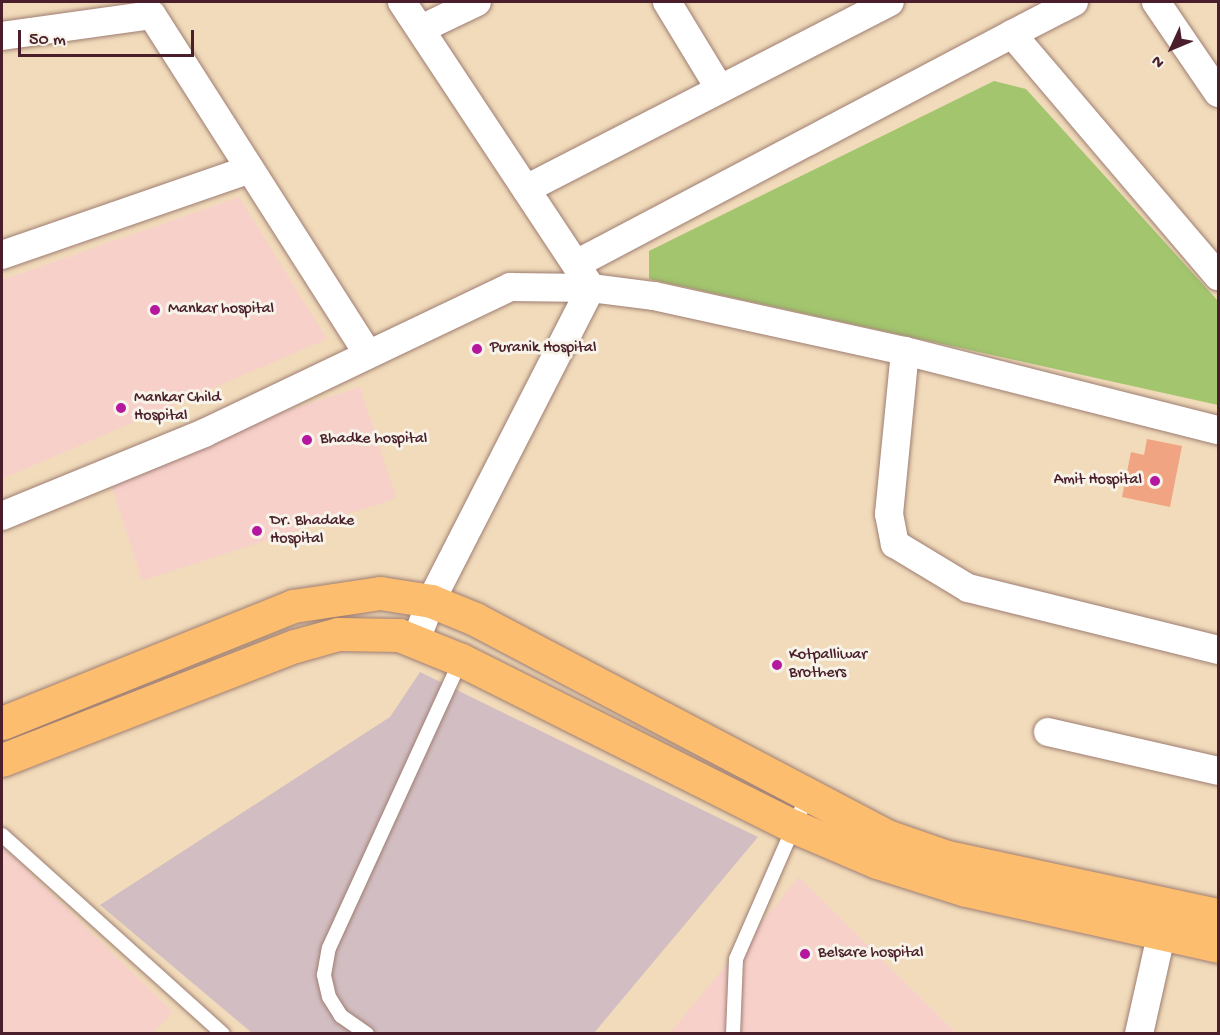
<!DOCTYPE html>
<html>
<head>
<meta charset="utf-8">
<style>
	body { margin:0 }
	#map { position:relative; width:1220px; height:1035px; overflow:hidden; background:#f1dbba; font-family:"Gochi Hand",sans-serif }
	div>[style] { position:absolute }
	.built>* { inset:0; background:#f7d0ca; transform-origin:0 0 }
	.industrial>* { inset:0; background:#d2bec2 }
	.green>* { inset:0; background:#a2c56e }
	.building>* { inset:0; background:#f1a482 }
	.roads { filter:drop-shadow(0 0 2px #9e7d72) drop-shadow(0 0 2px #9e7d72) }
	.service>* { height:14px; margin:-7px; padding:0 7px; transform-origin:7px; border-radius:7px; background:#fff }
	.minor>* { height:28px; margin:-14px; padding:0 14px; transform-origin:14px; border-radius:14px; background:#fff }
	.primary>* { height:33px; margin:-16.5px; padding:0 16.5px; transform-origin:16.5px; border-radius:16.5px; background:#fcbd6f }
	.dots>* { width:16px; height:16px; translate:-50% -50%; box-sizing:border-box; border:3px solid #f7f3e8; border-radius:50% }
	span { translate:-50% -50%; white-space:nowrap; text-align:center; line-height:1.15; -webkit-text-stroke:6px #f7f3e8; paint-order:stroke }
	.poi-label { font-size:16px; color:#4a1f2b }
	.left { translate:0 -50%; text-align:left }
	.right { translate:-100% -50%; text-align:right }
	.frame { position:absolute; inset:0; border:3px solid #4a1f2b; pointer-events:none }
	.north { position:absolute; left:1142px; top:18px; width:60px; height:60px; -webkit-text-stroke:4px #f7f3e8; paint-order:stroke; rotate:226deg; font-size:16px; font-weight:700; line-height:24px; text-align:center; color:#4a1f2b }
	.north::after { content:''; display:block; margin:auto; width:21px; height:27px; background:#4a1f2b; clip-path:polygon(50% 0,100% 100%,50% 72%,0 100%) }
	.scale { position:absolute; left:18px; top:30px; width:176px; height:27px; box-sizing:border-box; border:3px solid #4a1f2b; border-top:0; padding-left:8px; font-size:18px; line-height:21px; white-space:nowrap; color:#4a1f2b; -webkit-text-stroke:4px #f7f3e8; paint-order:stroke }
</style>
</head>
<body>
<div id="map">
	<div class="built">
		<div style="clip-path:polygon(239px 197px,327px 339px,2px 479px,2px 280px)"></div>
		<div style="left:360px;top:387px;width:117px;height:267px;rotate:72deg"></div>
		<div style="clip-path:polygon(2px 846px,173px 1012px,153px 1033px,2px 1033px)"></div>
		<div style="clip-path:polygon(799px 877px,956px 1033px,669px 1034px)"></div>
	</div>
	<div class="industrial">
		<div style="clip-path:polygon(420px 672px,758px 837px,594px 1033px,252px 1033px,100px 905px,390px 717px)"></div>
	</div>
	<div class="green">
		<div style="clip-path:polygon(994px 81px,1026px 89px,1218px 301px,1218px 405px,649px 279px,649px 251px)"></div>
	</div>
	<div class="building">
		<div style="clip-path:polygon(1147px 439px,1182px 446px,1170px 507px,1122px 497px,1131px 452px,1144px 455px)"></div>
	</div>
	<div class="roads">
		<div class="service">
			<div style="left:2px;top:835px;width:297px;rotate:42deg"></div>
			<div style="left:367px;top:1034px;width:32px;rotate:-145deg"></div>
			<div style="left:341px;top:1016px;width:22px;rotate:-122deg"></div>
			<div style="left:329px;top:997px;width:23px;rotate:-103deg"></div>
			<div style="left:324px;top:975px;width:27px;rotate:-80deg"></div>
			<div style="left:329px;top:948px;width:317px;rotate:-65.4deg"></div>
			<div style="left:733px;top:1034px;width:75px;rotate:-87.7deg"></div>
			<div style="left:736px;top:959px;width:175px;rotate:-66.4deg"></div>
		</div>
		<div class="minor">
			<div style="left:402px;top:2px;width:343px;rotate:56.5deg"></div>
			<div style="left:591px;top:288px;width:352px;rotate:117.1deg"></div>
			<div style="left:431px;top:601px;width:42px;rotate:111deg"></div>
			<div style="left:667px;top:2px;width:102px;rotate:58.7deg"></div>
			<div style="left:1074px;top:2px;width:70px;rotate:152.7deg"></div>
			<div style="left:1012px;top:34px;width:318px;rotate:49.6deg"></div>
			<div style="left:1156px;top:2px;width:110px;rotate:55.7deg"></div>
			<div style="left:421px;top:29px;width:62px;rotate:-25.7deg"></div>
			<div style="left:2px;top:36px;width:151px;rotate:-8deg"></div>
			<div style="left:152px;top:15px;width:402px;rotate:57.5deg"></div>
			<div style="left:526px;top:189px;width:409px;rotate:-27.2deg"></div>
			<div style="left:2px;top:255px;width:262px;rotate:-19.1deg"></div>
			<div style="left:576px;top:264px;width:493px;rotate:-27.8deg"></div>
			<div style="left:905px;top:351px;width:164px;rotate:95.6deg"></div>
			<div style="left:889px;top:514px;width:31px;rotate:79deg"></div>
			<div style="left:895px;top:544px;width:85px;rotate:31.1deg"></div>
			<div style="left:968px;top:588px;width:258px;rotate:13.9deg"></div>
			<div style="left:2px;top:516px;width:218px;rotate:-22.3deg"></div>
			<div style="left:204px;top:433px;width:339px;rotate:-25.5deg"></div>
			<div style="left:510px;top:287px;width:81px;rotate:0.7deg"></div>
			<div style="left:591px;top:288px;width:64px;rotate:7.2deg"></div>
			<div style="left:654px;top:296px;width:257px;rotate:12.4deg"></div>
			<div style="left:905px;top:351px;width:323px;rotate:14.2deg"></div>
			<div style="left:1048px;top:732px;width:174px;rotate:12.9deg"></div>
			<div style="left:1139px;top:1034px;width:124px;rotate:-77.4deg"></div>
		</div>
		<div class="primary">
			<div style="left:2px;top:723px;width:314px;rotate:-21.9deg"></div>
			<div style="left:293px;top:606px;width:88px;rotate:-8.5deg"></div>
			<div style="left:380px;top:593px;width:52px;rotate:8.9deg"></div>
			<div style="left:431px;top:601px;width:48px;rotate:22.2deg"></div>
			<div style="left:475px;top:619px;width:463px;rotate:27.8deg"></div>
			<div style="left:884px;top:835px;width:67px;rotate:19.2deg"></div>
			<div style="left:947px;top:857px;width:277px;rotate:12.1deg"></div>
			<div style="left:2px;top:760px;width:314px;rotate:-21.3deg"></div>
			<div style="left:295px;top:646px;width:45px;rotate:-15.6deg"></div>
			<div style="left:338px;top:634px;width:61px;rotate:0.9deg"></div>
			<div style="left:399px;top:635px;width:67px;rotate:22deg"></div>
			<div style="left:461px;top:660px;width:371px;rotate:26.6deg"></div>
			<div style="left:793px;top:826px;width:91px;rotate:23.2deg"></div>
			<div style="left:877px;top:862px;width:93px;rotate:17.5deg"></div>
			<div style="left:966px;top:890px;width:258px;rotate:12.5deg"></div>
		</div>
	</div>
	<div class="dots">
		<div style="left:155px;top:310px;background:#b5179e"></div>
		<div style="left:477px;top:349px;background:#b5179e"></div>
		<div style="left:121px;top:408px;background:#b5179e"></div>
		<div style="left:307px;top:440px;background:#b5179e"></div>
		<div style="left:1155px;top:481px;background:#b5179e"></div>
		<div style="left:257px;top:531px;background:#b5179e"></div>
		<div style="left:777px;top:665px;background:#b5179e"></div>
		<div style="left:805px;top:954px;background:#b5179e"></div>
	</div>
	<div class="poi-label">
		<span class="left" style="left:168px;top:310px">Mankar hospital</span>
		<span class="left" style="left:490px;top:349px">Puranik Hospital</span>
		<span class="left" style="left:134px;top:408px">Mankar Child<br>Hospital</span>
		<span class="left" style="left:320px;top:440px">Bhadke hospital</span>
		<span class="right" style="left:1142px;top:481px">Amit Hospital</span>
		<span class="left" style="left:270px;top:531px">Dr. Bhadake<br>Hospital</span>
		<span class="left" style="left:789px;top:665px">Kotpalliwar<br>Brothers</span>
		<span class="left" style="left:818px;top:954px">Belsare hospital</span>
	</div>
	<div class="frame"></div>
	<div class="north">N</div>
	<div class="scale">50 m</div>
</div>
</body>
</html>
